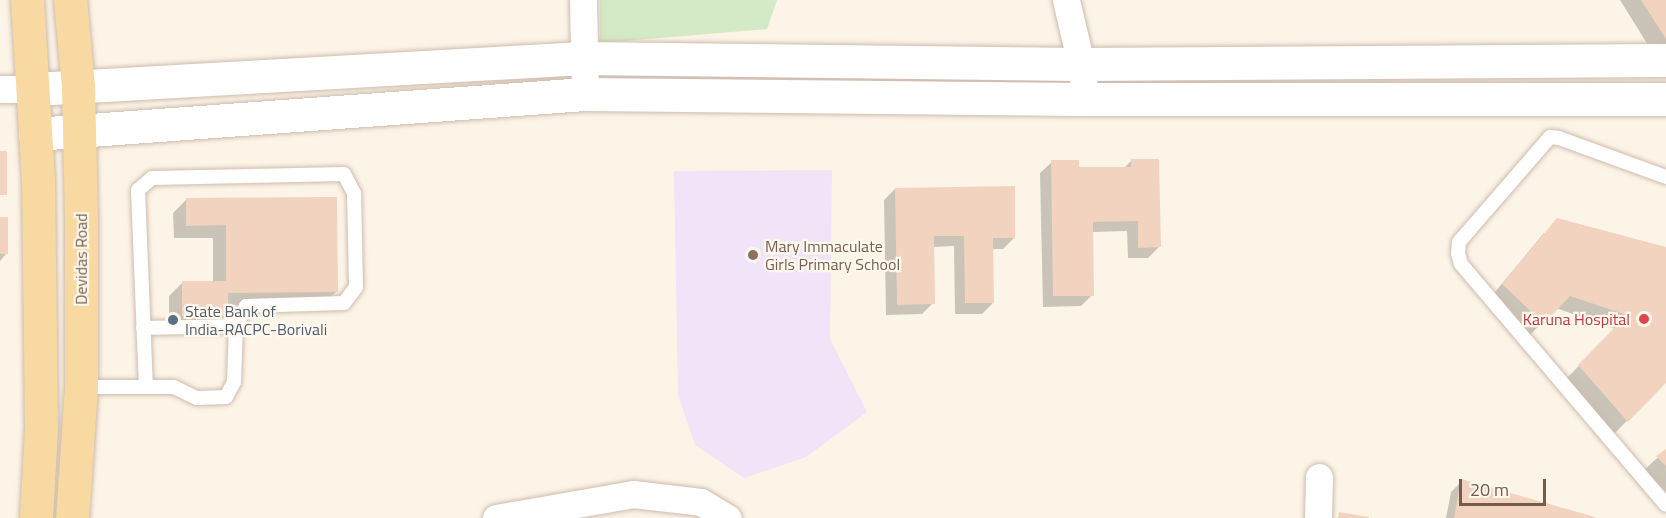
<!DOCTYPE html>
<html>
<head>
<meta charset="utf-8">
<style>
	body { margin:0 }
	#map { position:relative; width:1666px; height:518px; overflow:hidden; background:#fcf4e7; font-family:"Titillium Web",sans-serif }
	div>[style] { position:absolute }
	.education>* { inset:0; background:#f1e3f8 }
	.green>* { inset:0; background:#d4e9c5 }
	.shadow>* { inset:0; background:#0003 }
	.building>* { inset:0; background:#f1d3bf; transform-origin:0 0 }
	.roads { filter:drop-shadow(0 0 2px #cebcad) drop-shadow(0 0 2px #cebcad) }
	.lane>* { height:14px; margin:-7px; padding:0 7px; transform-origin:7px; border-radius:7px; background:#fff }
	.street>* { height:27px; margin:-13.5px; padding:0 13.5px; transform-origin:13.5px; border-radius:13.5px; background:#fff }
	.secondary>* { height:33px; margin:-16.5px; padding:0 16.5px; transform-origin:16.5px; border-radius:16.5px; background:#fff }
	.primary>* { height:33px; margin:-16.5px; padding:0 16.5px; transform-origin:16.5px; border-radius:16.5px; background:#f8d9a1 }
	.dots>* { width:16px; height:16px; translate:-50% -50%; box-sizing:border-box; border:3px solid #fff8ed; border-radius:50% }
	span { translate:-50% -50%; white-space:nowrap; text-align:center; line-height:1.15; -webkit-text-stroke:4.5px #fff8ed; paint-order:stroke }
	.education-label { font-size:16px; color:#785e54 }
	.left { translate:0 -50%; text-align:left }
	.street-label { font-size:16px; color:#755b4c }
	.service-label { font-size:16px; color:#4e5e75 }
	.health-label { font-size:16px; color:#be3a42 }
	.right { translate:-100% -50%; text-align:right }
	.scale { position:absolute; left:1459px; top:479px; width:87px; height:27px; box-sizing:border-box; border:3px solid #755b4c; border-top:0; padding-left:8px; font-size:18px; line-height:21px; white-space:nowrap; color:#755b4c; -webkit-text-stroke:4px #fff8ed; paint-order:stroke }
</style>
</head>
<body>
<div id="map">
	<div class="education">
		<div style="clip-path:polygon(832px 170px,830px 339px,867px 412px,806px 457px,744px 478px,695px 445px,678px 395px,674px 171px)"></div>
	</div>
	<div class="green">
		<div style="clip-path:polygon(600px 0,777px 0,767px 29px,600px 43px)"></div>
	</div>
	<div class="shadow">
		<div style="clip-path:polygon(1620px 0,1666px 0,1666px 51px,1656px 58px)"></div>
		<div style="clip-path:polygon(1131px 161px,1159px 247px,1148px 258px,1128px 258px,1127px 231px,1092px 232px,1092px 295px,1081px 306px,1043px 307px,1040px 173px,1052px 162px,1077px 169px,1124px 168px)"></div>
		<div style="clip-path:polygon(895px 189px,1014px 238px,1003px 249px,992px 249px,993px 303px,982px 314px,955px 314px,954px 246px,933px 247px,933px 303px,922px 314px,886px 315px,884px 200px)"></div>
		<div style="clip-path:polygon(186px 200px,337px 291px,324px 304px,227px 305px,227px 315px,214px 328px,169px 329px,169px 296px,182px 283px,213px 282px,213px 238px,174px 238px,173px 213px)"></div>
		<div style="clip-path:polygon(0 219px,7px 253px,0 261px)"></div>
		<div style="clip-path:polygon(1544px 233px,1666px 249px,1666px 381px,1614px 434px,1566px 379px,1615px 329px,1556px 308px,1529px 336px,1490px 298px)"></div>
		<div style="clip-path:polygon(1666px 450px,1666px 492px,1644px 470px)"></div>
		<div style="clip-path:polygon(1462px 481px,1592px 518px,1446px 518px,1451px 492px)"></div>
	</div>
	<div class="building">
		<div style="clip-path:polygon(1641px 0,1666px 0,1666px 39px)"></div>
		<div style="left:0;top:151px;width:7px;height:44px"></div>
		<div style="clip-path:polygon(1131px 159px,1159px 159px,1161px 247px,1138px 248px,1138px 221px,1093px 222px,1094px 296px,1053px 296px,1051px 160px,1079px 160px,1079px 167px,1131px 167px)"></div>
		<div style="clip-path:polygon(1015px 186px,1015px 238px,993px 238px,994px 303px,965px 303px,964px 236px,934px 236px,935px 304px,897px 305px,895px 188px)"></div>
		<div style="clip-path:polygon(337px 197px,338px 292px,228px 293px,228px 316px,182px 316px,182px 281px,226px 281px,226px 225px,186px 226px,186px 198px)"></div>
		<div style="left:0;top:217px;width:8px;height:37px"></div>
		<div style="clip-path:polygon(1557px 218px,1666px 247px,1666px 383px,1628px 422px,1578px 365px,1627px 315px,1570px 296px,1544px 324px,1502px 284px)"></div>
		<div style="clip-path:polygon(1666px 449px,1666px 466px,1656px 456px)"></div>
		<div style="clip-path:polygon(1461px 479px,1595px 517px,1595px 518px,1454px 518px)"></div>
		<div style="clip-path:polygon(1339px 512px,1369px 517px,1369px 518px,1338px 518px)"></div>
	</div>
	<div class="roads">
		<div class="lane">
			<div style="left:1666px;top:177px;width:114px;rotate:-160deg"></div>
			<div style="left:1559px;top:138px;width:9px;rotate:-174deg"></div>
			<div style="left:1550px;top:137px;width:130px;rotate:130.9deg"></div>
			<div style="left:1465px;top:235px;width:9px;rotate:131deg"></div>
			<div style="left:1459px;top:242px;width:11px;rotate:95deg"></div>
			<div style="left:1458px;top:253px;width:11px;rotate:75deg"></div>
			<div style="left:1461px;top:264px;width:316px;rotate:49.6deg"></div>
			<div style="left:143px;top:328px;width:93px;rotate:-1.2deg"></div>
			<div style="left:81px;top:387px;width:93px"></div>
			<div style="left:174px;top:387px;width:25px;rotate:26deg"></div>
			<div style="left:197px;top:398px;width:29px;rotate:-2deg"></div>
			<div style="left:226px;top:397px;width:17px;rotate:-62deg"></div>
			<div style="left:234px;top:382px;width:56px;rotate:-88deg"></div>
			<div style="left:236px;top:326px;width:22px;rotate:-63deg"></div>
			<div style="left:246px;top:306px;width:98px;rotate:-1.8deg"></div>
			<div style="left:344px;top:303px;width:20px;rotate:-53deg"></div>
			<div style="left:356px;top:287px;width:94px;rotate:-91.2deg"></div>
			<div style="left:354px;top:193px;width:21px;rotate:-118deg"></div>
			<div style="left:344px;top:174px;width:192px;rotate:178.8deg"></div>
			<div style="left:152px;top:178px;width:18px;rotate:139deg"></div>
			<div style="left:138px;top:190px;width:197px;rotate:87.7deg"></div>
		</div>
		<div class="street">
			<div style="left:583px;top:0;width:94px;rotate:88.8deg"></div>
			<div style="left:1066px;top:0;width:66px;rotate:76.8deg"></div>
			<div style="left:1081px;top:64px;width:35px;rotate:83deg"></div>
			<div style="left:0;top:89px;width:34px"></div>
			<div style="left:496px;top:518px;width:139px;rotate:-9.9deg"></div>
			<div style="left:633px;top:494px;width:68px;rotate:6.7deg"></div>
			<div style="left:701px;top:502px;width:31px;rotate:31deg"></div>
			<div style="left:1318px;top:518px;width:41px;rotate:-88.6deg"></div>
		</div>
		<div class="secondary">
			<div style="left:34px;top:89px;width:551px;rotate:-3.23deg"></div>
			<div style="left:584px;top:58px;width:497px;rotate:0.7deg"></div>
			<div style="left:1081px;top:64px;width:585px;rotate:-0.39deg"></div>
			<div style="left:35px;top:134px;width:551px;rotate:-4.16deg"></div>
			<div style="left:585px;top:94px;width:500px;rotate:0.57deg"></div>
			<div style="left:1085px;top:99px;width:581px"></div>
		</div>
		<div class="primary">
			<div style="left:27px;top:0;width:178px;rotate:86.5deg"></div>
			<div style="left:38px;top:178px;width:250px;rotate:89.3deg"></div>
			<div style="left:41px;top:428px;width:90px;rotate:93.2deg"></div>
			<div style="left:70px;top:0;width:86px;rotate:84.7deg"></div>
			<div style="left:78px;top:86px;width:136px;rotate:88.7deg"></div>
			<div style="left:81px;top:222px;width:165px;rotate:90deg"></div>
			<div style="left:81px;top:387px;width:131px;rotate:93.9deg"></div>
		</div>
	</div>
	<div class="dots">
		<div style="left:753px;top:255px;background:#8d6e63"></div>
		<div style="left:1644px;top:319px;background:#e0444e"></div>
		<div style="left:173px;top:320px;background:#5c6f8a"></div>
	</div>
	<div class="education-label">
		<span class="left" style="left:765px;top:255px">Mary Immaculate<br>Girls Primary School</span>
	</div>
	<div class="street-label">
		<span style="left:81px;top:259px;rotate:-90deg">Devidas Road</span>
	</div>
	<div class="service-label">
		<span class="left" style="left:185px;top:320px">State Bank of<br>India-RACPC-Borivali</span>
	</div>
	<div class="health-label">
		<span class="right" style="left:1630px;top:319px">Karuna Hospital</span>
	</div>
	<div class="scale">20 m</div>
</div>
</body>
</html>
